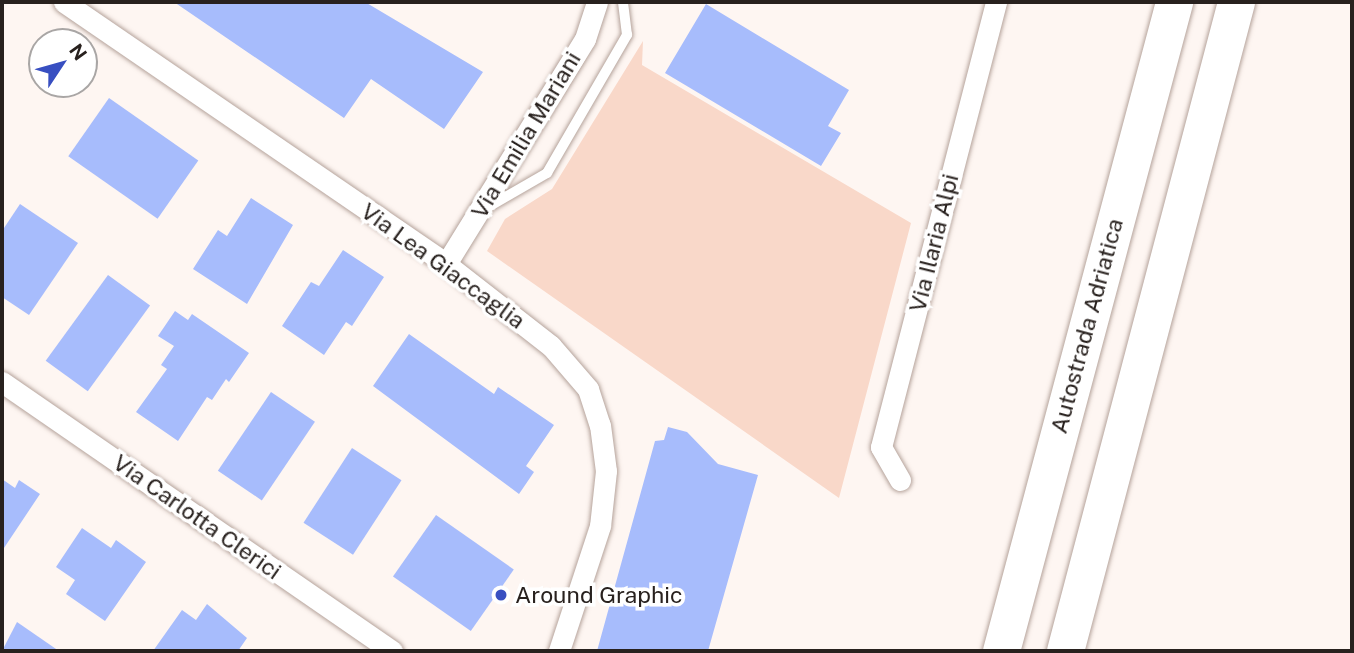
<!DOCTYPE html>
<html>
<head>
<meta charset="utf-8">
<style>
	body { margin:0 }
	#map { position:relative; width:1354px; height:653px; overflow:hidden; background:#fef6f2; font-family:"Public Sans",sans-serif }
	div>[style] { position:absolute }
	.green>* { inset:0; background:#f9d8c9 }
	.building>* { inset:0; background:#a7bcfc; transform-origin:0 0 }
	.roads { filter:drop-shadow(0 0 2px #b5a39b) drop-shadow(0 0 2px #b5a39b) }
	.lane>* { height:10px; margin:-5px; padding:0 5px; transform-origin:5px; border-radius:5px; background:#fff }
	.street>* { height:21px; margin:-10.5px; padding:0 10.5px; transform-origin:10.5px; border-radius:10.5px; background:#fff }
	.highway>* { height:37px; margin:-18.5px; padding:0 18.5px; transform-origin:18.5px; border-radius:18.5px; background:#fff }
	.dots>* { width:19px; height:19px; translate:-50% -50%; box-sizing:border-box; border:4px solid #fff; border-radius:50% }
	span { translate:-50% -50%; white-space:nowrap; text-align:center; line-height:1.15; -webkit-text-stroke:7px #fff; paint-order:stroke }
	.street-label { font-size:23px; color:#28211e }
	.poi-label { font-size:23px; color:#28211e }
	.left { translate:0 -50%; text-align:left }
	.frame { position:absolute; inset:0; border:4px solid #28211e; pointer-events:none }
	.north { position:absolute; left:28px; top:28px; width:70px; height:70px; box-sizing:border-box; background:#fff; border:2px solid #a9a6a5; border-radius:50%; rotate:54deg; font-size:19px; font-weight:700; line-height:28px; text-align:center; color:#28211e }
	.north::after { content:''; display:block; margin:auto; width:24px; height:32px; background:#384fc1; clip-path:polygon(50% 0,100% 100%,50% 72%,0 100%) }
</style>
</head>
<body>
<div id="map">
	<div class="green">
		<div style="clip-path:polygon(643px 41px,642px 65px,911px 223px,839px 498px,487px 251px,505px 219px,552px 189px)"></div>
	</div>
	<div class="building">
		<div style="clip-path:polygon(174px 2px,365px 2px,483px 72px,444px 129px,371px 79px,344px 118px)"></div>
		<div style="clip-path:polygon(706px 4px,849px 90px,828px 126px,841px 133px,821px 166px,665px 73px)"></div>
		<div style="left:109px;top:98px;width:109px;height:71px;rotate:35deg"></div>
		<div style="clip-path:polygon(251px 198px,293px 225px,247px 304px,193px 269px,218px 230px,227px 236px)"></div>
		<div style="clip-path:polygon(20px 204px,78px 243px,29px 315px,2px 297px,2px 231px)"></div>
		<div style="clip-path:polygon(343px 250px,384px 277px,352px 326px,346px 322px,324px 355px,282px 326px,311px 282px,319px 286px)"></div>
		<div style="left:108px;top:275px;width:52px;height:106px;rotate:36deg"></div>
		<div style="clip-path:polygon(175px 311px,188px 320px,192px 314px,249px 353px,229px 382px,226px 379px,212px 400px,207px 397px,178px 441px,136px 412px,167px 369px,161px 365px,174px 346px,158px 336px)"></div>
		<div style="clip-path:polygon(409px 334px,494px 394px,498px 387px,554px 425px,526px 466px,534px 472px,519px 494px,373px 386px)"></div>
		<div style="left:271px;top:392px;width:53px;height:95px;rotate:34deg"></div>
		<div style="clip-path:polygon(668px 427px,687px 432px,718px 464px,758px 475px,708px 651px,597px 651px,655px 441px,664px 440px)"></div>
		<div style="left:352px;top:448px;width:59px;height:89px;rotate:33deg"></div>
		<div style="clip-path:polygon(2px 479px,15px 488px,19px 480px,40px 494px,4px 548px)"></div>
		<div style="left:436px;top:515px;width:95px;height:75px;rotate:35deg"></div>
		<div style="clip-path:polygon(82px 528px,111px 548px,116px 540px,146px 562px,105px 621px,66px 594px,75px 580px,56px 567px)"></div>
		<div style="clip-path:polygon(207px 604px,247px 638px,238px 651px,153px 651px,182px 610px,196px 620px)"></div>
		<div style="clip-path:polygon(17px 622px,59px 651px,2px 651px)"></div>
	</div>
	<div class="roads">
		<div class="lane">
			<div style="left:483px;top:210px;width:74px;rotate:-30deg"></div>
			<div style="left:547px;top:173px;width:160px;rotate:-59.9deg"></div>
			<div style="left:627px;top:35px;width:33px;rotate:-97deg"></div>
		</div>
		<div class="street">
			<div style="left:64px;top:2px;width:463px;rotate:34.4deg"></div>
			<div style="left:446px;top:264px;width:133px;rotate:38deg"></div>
			<div style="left:551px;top:346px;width:57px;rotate:49.3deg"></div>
			<div style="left:588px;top:389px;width:38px;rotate:72deg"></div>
			<div style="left:600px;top:425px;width:46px;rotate:82.6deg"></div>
			<div style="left:606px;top:471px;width:55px;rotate:96.2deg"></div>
			<div style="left:600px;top:526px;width:132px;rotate:108.2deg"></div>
			<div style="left:446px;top:264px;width:264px;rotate:-58.3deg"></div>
			<div style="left:585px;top:39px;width:39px;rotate:-72deg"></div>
			<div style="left:2px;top:382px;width:474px;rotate:34.6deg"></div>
			<div style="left:900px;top:480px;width:38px;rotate:-120deg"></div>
			<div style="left:881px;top:447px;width:460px;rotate:-75.5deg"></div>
		</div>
		<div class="highway">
			<div style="left:1001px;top:651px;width:672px;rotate:-75.07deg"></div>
			<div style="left:1065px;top:651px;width:671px;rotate:-75.24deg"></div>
		</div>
	</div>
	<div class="dots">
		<div style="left:501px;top:595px;background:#384fc1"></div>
	</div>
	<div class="street-label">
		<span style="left:526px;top:135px;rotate:-59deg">Via Emilia Mariani</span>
		<span style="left:934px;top:243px;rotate:-76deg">Via Ilaria Alpi</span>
		<span style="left:443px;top:266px;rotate:36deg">Via Lea Giaccaglia</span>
		<span style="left:1087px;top:326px;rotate:-75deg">Autostrada Adriatica</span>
		<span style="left:197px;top:517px;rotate:35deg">Via Carlotta Clerici</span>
	</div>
	<div class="poi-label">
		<span class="left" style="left:515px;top:595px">Around Graphic</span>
	</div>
	<div class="frame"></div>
	<div class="north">N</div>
</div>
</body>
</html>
